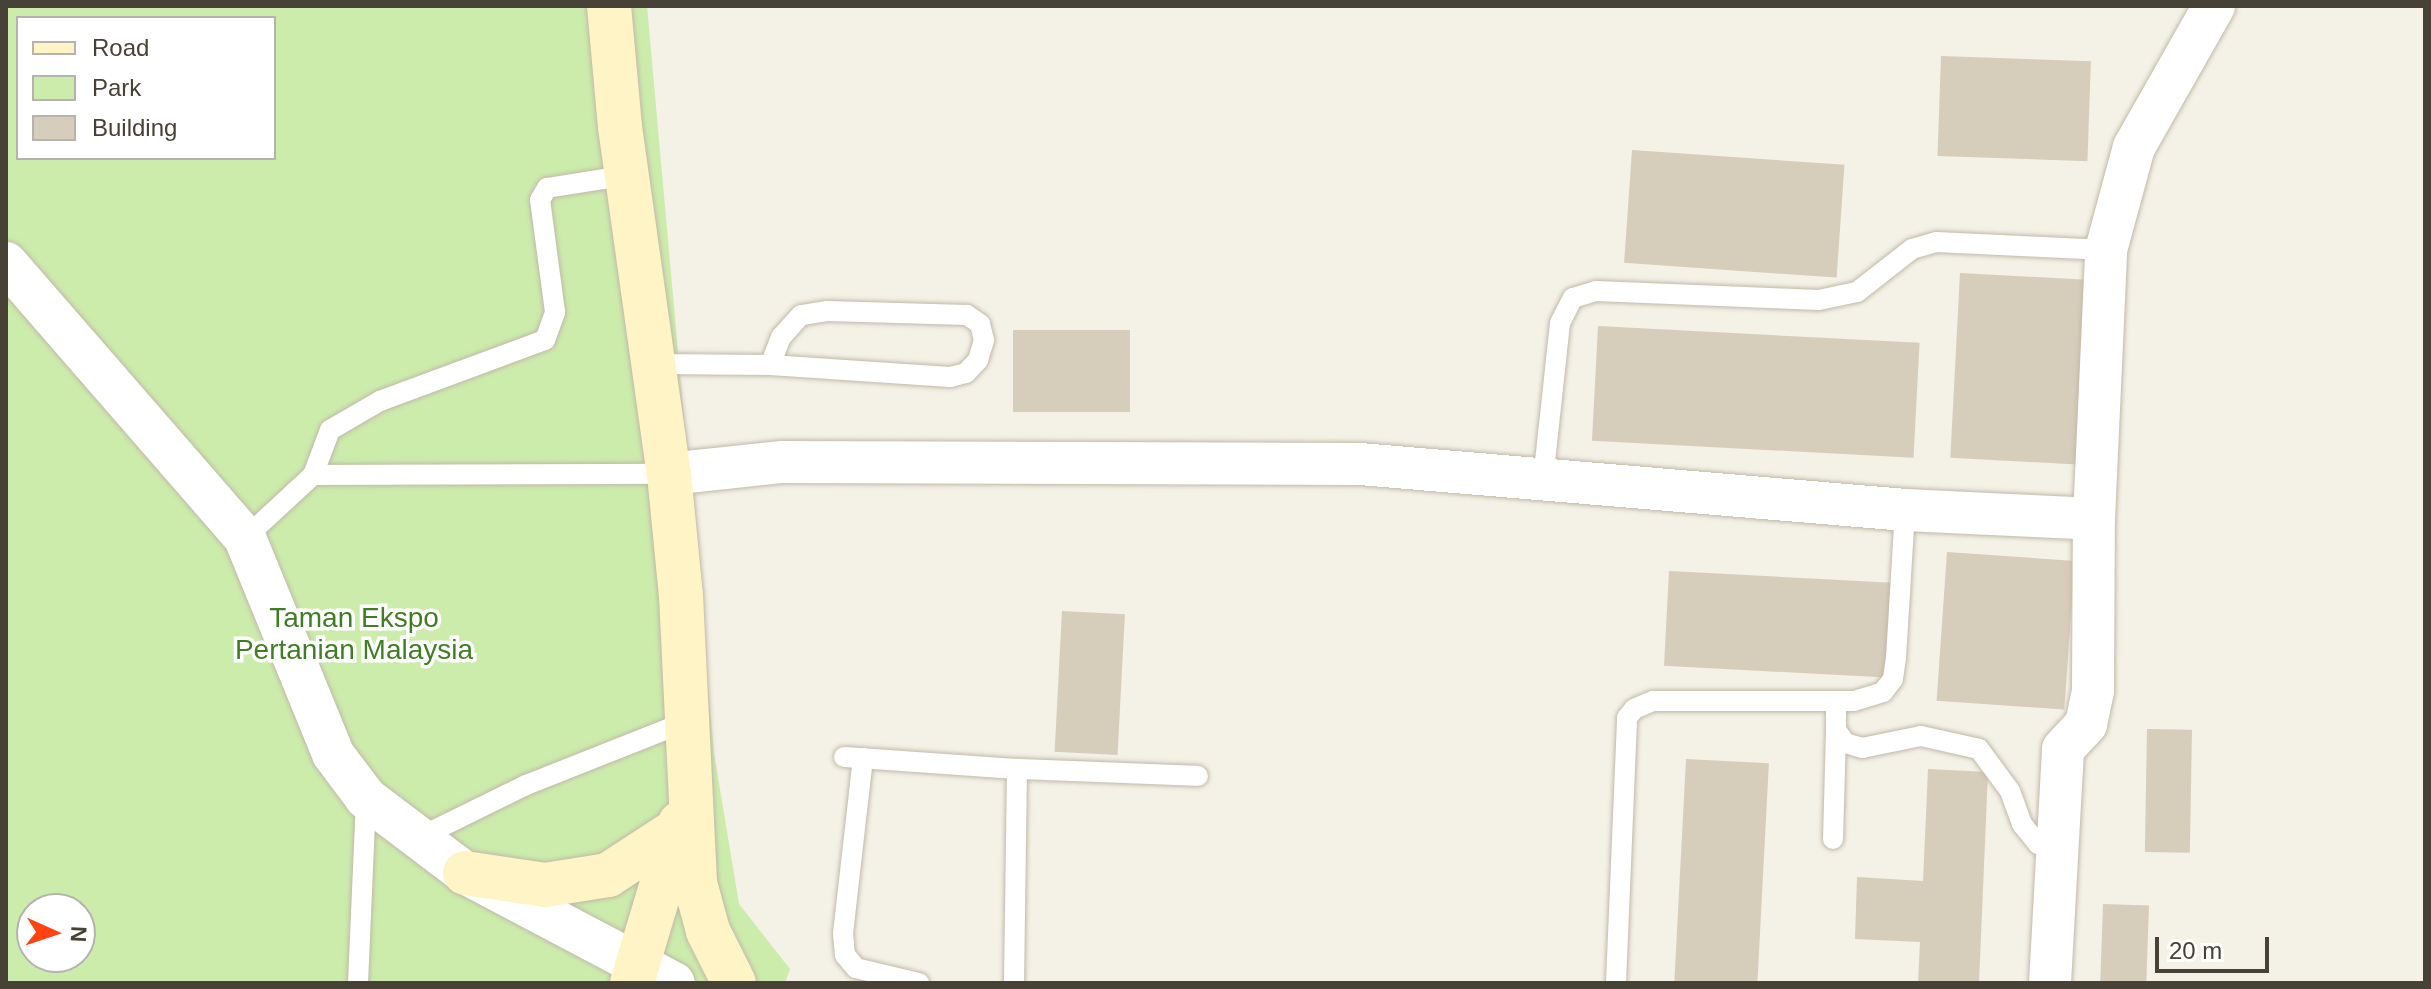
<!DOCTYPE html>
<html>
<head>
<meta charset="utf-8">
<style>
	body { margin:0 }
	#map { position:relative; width:2431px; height:989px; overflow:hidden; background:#f4f1e6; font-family:Helvetica,sans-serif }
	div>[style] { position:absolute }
	.green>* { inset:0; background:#ccecac }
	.building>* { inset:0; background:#d7cdbb; transform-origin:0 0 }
	.roads { filter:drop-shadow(0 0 2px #c1b9a8) drop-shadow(0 0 2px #c1b9a8) }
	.lane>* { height:20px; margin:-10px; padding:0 10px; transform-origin:10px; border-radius:10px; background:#fff }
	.street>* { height:42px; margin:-21px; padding:0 21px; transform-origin:21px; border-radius:21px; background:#fff }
	.secondary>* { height:44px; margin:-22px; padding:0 22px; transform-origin:22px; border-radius:22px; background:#fff4c5 }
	span { translate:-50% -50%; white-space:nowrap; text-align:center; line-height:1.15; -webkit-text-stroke:7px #fff; paint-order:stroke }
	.park-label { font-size:28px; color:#417e23 }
	.frame { position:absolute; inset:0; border:8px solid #484135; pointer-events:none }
	.legend { position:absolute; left:16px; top:16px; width:260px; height:144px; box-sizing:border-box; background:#fff; border:2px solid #b6b3ae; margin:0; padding:10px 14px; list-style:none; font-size:24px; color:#484135 }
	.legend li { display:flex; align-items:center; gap:16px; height:40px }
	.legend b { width:40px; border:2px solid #b6b3ae }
	.north { position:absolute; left:16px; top:893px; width:80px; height:80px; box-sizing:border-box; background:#fff; border:2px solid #b6b3ae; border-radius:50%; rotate:93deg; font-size:22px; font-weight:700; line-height:32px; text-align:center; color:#484135 }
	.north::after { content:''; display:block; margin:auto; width:28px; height:36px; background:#ff4212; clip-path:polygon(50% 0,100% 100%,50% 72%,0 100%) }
	.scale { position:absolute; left:2155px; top:937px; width:114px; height:36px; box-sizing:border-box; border:4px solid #484135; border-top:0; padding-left:10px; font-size:24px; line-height:28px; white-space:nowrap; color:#484135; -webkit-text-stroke:6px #fff; paint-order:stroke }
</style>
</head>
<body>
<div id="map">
	<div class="green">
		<div style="clip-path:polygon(evenodd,6px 6px,647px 6px,714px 753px,739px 904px,790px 969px,785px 983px,6px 983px,6px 6px,18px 18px,274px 18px,274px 158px,18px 158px,18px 18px,6px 6px,32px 909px,80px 909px,80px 957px,32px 957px,32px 909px)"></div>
	</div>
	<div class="building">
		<div style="left:1941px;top:56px;width:150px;height:100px;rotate:2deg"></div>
		<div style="left:1632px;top:150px;width:213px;height:113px;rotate:4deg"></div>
		<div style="left:1960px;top:273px;width:127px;height:185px;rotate:3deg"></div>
		<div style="left:1598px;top:326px;width:322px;height:115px;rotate:3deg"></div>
		<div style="left:1013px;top:330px;width:117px;height:82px"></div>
		<div style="left:1947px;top:552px;width:128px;height:149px;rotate:4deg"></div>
		<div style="left:1669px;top:571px;width:223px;height:95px;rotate:3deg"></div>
		<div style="left:1062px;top:611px;width:63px;height:141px;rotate:3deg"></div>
		<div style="left:2147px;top:729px;width:45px;height:123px;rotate:1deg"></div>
		<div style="left:1686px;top:759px;width:83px;height:224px;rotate:3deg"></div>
		<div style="clip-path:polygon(1928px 769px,1988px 772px,1979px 983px,1918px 983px,1920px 942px,1855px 939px,1857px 877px,1923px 881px)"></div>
		<div style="left:2103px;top:904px;width:46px;height:79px;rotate:2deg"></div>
	</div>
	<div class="roads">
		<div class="lane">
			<div style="left:653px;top:364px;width:117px;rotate:0.5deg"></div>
			<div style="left:770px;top:365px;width:180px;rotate:3.8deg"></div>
			<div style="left:950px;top:377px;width:16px;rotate:-14deg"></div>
			<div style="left:966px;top:373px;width:18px;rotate:-47deg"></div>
			<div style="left:978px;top:360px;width:21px;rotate:-73deg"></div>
			<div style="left:984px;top:340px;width:16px;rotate:-104deg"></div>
			<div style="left:980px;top:324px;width:16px;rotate:-145deg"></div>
			<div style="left:967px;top:315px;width:140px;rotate:-178.4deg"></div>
			<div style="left:827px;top:311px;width:26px;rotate:171deg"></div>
			<div style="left:801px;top:315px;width:30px;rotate:132deg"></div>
			<div style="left:781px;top:337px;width:30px;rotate:111deg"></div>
			<div style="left:313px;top:475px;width:48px;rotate:-69.3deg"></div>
			<div style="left:330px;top:430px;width:58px;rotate:-30.1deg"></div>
			<div style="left:380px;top:401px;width:176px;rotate:-20.3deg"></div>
			<div style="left:545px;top:340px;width:30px;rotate:-70deg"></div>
			<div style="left:555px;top:312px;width:113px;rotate:-97.6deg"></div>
			<div style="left:540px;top:200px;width:14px;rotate:-60deg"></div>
			<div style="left:547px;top:188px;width:82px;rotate:-9.1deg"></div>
			<div style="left:1543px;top:480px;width:158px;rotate:-83.8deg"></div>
			<div style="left:1560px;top:323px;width:28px;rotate:-63deg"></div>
			<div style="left:1573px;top:298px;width:24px;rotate:-17deg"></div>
			<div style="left:1596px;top:291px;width:223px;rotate:2.3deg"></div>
			<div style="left:1819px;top:300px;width:39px;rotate:-12deg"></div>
			<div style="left:1857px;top:292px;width:70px;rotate:-38deg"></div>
			<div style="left:1912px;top:249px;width:25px;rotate:-16deg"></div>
			<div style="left:1936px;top:242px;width:170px;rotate:2.7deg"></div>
			<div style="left:245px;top:538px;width:93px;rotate:-42.8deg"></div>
			<div style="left:313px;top:475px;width:356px;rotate:-0.2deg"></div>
			<div style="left:1836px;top:701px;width:29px;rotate:90deg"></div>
			<div style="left:1836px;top:730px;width:16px;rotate:55deg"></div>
			<div style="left:1845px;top:743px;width:18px;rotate:16deg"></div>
			<div style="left:1862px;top:748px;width:60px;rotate:-11.5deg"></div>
			<div style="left:1921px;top:736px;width:59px;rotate:12.6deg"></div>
			<div style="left:1979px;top:749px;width:52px;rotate:53.6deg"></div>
			<div style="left:2010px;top:791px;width:35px;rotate:70deg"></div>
			<div style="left:2022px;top:824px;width:26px;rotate:51deg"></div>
			<div style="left:2038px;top:844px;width:16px;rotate:11deg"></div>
			<div style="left:844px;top:757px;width:173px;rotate:4deg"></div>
			<div style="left:1017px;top:769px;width:214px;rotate:90.8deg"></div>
			<div style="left:863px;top:758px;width:176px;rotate:96.5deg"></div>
			<div style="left:843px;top:933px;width:22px;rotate:85deg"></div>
			<div style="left:845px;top:955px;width:17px;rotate:50deg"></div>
			<div style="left:856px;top:968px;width:65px;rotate:13.4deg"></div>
			<div style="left:1017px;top:769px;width:181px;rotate:2.2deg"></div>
			<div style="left:418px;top:838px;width:120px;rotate:-26.1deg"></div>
			<div style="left:526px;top:785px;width:174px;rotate:-21.6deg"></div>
			<div style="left:1833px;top:839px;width:109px;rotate:-88.4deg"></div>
			<div style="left:358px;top:983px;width:185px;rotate:-87.5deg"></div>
			<div style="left:1616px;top:983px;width:265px;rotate:-87.6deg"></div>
			<div style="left:1627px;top:718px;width:11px;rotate:-52deg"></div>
			<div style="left:1634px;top:709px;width:21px;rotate:-23deg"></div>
			<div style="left:1653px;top:701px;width:201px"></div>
			<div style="left:1854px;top:701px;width:30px;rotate:-17deg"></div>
			<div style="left:1883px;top:692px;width:16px;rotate:-52deg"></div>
			<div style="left:1893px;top:679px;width:21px;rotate:-82deg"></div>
			<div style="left:1896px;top:658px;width:148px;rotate:-86.5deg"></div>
		</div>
		<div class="street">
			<div style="left:6px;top:263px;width:364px;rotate:49deg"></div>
			<div style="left:245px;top:538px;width:233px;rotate:67.8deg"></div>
			<div style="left:333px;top:754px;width:55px;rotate:53.1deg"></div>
			<div style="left:366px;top:798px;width:124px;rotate:37.1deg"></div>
			<div style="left:465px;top:873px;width:236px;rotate:27.8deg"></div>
			<div style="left:669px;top:474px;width:114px;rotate:-6.1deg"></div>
			<div style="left:782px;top:462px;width:578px;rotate:0.2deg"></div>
			<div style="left:1360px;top:464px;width:547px;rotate:4.82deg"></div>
			<div style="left:1905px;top:510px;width:189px;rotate:2.7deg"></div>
			<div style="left:2050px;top:983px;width:234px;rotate:-86.8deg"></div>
			<div style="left:2063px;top:749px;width:34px;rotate:-47deg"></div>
			<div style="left:2086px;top:724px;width:34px;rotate:-78deg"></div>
			<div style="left:2093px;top:691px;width:172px;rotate:-89.7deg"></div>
			<div style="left:2094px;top:519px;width:269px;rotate:-87.4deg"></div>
			<div style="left:2106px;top:250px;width:107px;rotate:-74.8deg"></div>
			<div style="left:2134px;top:147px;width:162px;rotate:-60.4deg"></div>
		</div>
		<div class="secondary">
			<div style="left:609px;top:6px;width:121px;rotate:84.8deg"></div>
			<div style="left:620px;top:127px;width:350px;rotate:82deg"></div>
			<div style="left:669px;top:474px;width:123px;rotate:84.4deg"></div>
			<div style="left:681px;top:596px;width:287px;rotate:87.2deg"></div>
			<div style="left:695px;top:883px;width:50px;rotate:74.8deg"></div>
			<div style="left:708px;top:931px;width:58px;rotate:63.4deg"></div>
			<div style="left:465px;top:873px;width:81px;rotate:8.5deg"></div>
			<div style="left:545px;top:885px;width:64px;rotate:-9deg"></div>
			<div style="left:608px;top:875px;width:86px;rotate:-33.1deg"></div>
			<div style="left:632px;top:983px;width:167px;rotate:-73.3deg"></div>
		</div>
	</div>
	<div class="park-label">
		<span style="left:354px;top:634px">Taman Ekspo<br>Pertanian Malaysia</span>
	</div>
	<div class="frame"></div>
	<ul class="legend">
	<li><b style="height:10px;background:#fff4c5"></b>Road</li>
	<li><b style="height:22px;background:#ccecac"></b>Park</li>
	<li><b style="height:22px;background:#d7cdbb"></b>Building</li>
	</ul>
	<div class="north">N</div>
	<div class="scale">20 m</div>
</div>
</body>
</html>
